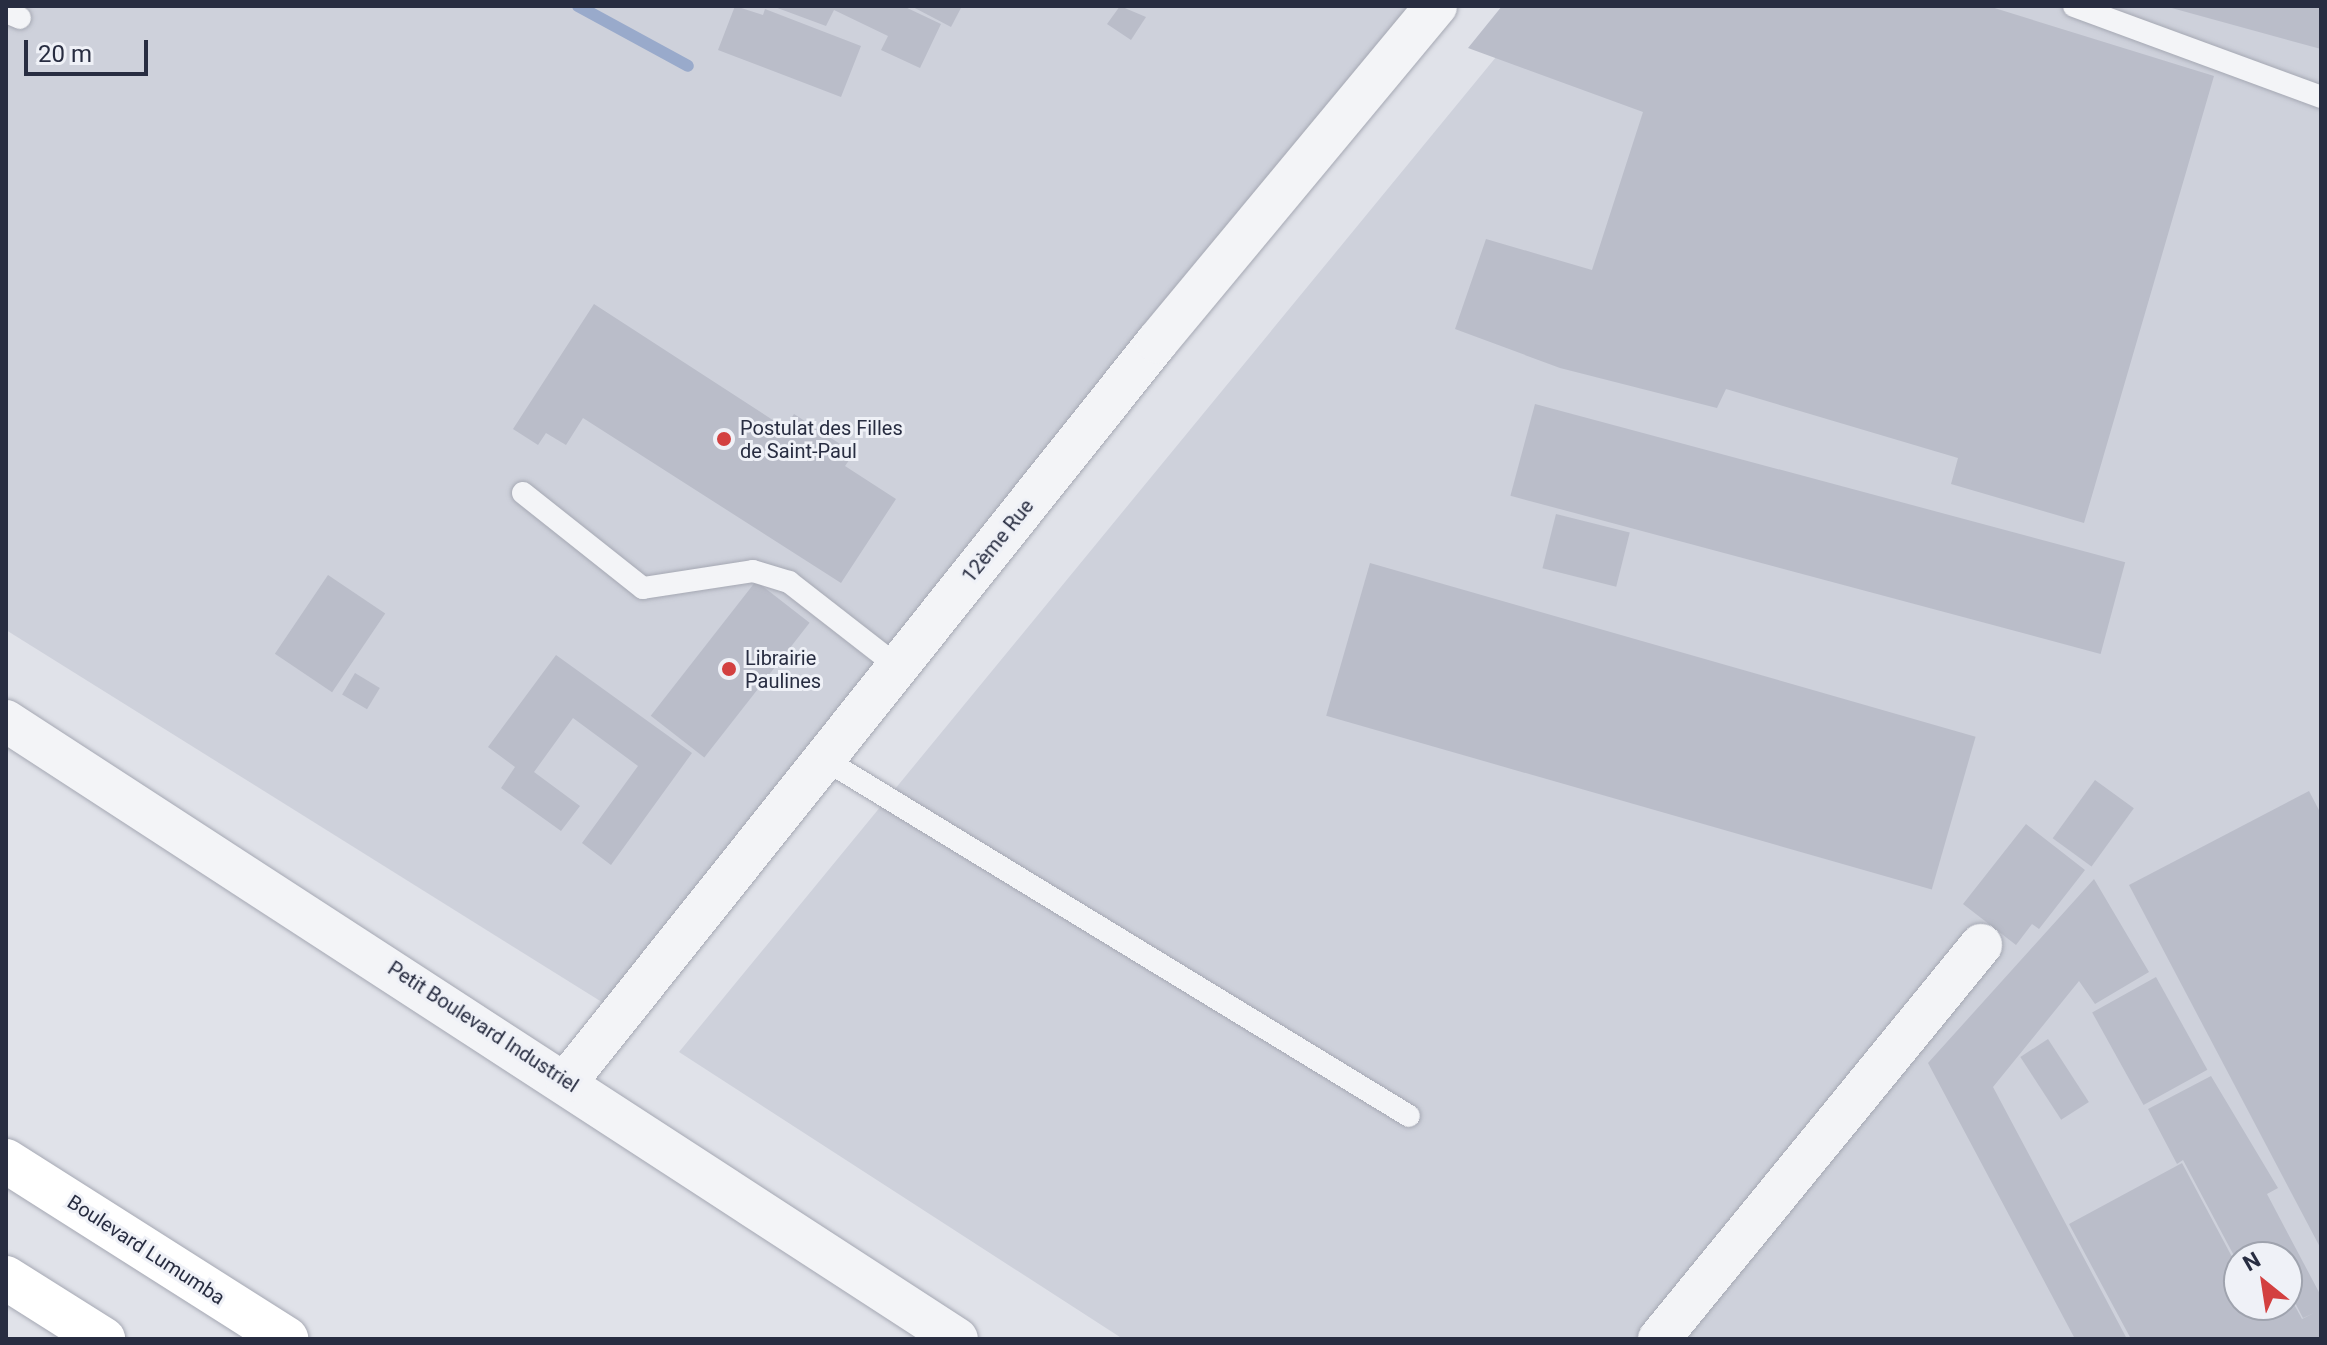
<!DOCTYPE html>
<html>
<head>
<meta charset="utf-8">
<style>
	body { margin:0 }
	#map { position:relative; width:2327px; height:1345px; overflow:hidden; background:#e0e2e9; font-family:Roboto,sans-serif }
	div>[style] { position:absolute }
	.built>* { inset:0; background:#ced1db }
	.stream>* { height:12px; margin:-6px; padding:0 6px; transform-origin:6px; border-radius:6px; background:#99aacb }
	.building>* { inset:0; background:#babdc9; transform-origin:0 0 }
	.roads { filter:drop-shadow(0 0 2px #a5a8b3) drop-shadow(0 0 2px #a5a8b3) }
	.service>* { height:22px; margin:-11px; padding:0 11px; transform-origin:11px; border-radius:11px; background:#f3f4f7 }
	.minor>* { height:42px; margin:-21px; padding:0 21px; transform-origin:21px; border-radius:21px; background:#f3f4f7 }
	.trunk>* { height:44px; margin:-22px; padding:0 22px; transform-origin:22px; border-radius:22px; background:#fff }
	.dots>* { width:22px; height:22px; translate:-50% -50%; box-sizing:border-box; border:4px solid #eff1f7; border-radius:50% }
	span { translate:-50% -50%; white-space:nowrap; text-align:center; line-height:1.15; -webkit-text-stroke:6px #eff1f7; paint-order:stroke }
	.poi-label { font-size:20px; color:#282d41 }
	.left { translate:0 -50%; text-align:left }
	.street-label { font-size:20px; color:#282d41 }
	.frame { position:absolute; inset:0; border:8px solid #282d41; pointer-events:none }
	.north { position:absolute; left:2223px; top:1241px; width:80px; height:80px; box-sizing:border-box; background:#eff1f7; border:2px solid #9fa3ae; border-radius:50%; rotate:330deg; font-size:22px; font-weight:700; line-height:32px; text-align:center; color:#282d41 }
	.north::after { content:''; display:block; margin:auto; width:28px; height:36px; background:#d34040; clip-path:polygon(50% 0,100% 100%,50% 72%,0 100%) }
	.scale { position:absolute; left:24px; top:40px; width:124px; height:36px; box-sizing:border-box; border:4px solid #282d41; border-top:0; padding-left:10px; font-size:24px; line-height:28px; white-space:nowrap; color:#282d41; -webkit-text-stroke:6px #eff1f7; paint-order:stroke }
</style>
</head>
<body>
<div id="map">
	<div class="built">
		<div style="clip-path:polygon(6px 6px,1417px 6px,613px 1009px,6px 630px)"></div>
		<div style="clip-path:polygon(evenodd,1538px 6px,2321px 6px,2321px 1339px,1123px 1339px,679px 1052px,1538px 6px,2239px 1257px,2287px 1257px,2287px 1305px,2239px 1305px,2239px 1257px)"></div>
	</div>
	<div class="stream">
		<div style="left:578px;top:6px;width:125px;rotate:28.6deg"></div>
	</div>
	<div class="building">
		<div style="clip-path:polygon(735px 6px,763px 15px,765px 9px,861px 46px,841px 97px,718px 50px)"></div>
		<div style="clip-path:polygon(772px 6px,903px 6px,941px 24px,920px 68px,881px 50px,888px 36px,834px 10px,826px 26px)"></div>
		<div style="clip-path:polygon(911px 6px,962px 6px,951px 27px)"></div>
		<div style="clip-path:polygon(1120px 6px,1146px 17px,1131px 40px,1107px 24px)"></div>
		<div style="clip-path:polygon(1502px 6px,1988px 6px,2214px 76px,2084px 523px,1951px 484px,1958px 458px,1726px 389px,1717px 408px,1560px 368px,1455px 329px,1486px 239px,1592px 270px,1643px 112px,1468px 48px)"></div>
		<div style="clip-path:polygon(2169px 6px,2321px 6px,2321px 49px,2168px 7px)"></div>
		<div style="clip-path:polygon(594px 304px,785px 428px,794px 414px,854px 453px,845px 466px,896px 499px,841px 583px,583px 418px,566px 445px,546px 433px,538px 445px,513px 429px)"></div>
		<div style="left:1535px;top:404px;width:611px;height:95px;rotate:15deg"></div>
		<div style="left:1556px;top:514px;width:76px;height:56px;rotate:14deg"></div>
		<div style="left:1370px;top:563px;width:630px;height:159px;rotate:16deg"></div>
		<div style="left:328px;top:575px;width:69px;height:95px;rotate:34deg"></div>
		<div style="left:756px;top:581px;width:68px;height:171px;rotate:38deg"></div>
		<div style="clip-path:polygon(556px 655px,692px 753px,611px 865px,582px 843px,638px 766px,573px 718px,534px 772px,580px 806px,561px 831px,501px 788px,515px 767px,488px 747px)"></div>
		<div style="left:355px;top:673px;width:29px;height:25px;rotate:31deg"></div>
		<div style="left:2095px;top:780px;width:48px;height:72px;rotate:36deg"></div>
		<div style="clip-path:polygon(2309px 791px,2321px 814px,2321px 1249px,2129px 885px)"></div>
		<div style="clip-path:polygon(2026px 824px,2085px 870px,2039px 929px,2032px 924px,2016px 945px,1963px 904px)"></div>
		<div style="clip-path:polygon(2094px 879px,2149px 972px,2095px 1004px,2079px 981px,1993px 1087px,2127px 1339px,2075px 1339px,1928px 1063px)"></div>
		<div style="left:2156px;top:977px;width:106px;height:73px;rotate:61deg"></div>
		<div style="left:2048px;top:1039px;width:75px;height:33px;rotate:57deg"></div>
		<div style="clip-path:polygon(2211px 1076px,2278px 1188px,2267px 1194px,2321px 1296px,2321px 1339px,2131px 1339px,2069px 1224px,2182px 1163px,2239px 1270px,2239px 1305px,2258px 1305px,2262px 1313px,2290px 1297px,2302px 1319px,2314px 1313px,2303px 1318px,2291px 1295px,2287px 1297px,2287px 1257px,2239px 1257px,2239px 1265px,2183px 1160px,2177px 1164px,2148px 1109px)"></div>
	</div>
	<div class="roads">
		<div class="service">
			<div style="left:2074px;top:6px;width:263px;rotate:20.2deg"></div>
			<div style="left:6px;top:12px;width:15px;rotate:23deg"></div>
			<div style="left:523px;top:493px;width:153px;rotate:38.4deg"></div>
			<div style="left:643px;top:588px;width:111px;rotate:-8.8deg"></div>
			<div style="left:753px;top:571px;width:38px;rotate:17deg"></div>
			<div style="left:789px;top:582px;width:138px;rotate:37.9deg"></div>
			<div style="left:824px;top:759px;width:685px;rotate:31.39deg"></div>
		</div>
		<div class="minor">
			<div style="left:6px;top:721px;width:1134px;rotate:33.02deg"></div>
			<div style="left:567px;top:1081px;width:946px;rotate:-51.4deg"></div>
			<div style="left:1157px;top:342px;width:437px;rotate:-50.3deg"></div>
			<div style="left:1659px;top:1339px;width:509px;rotate:-50.74deg"></div>
		</div>
		<div class="trunk">
			<div style="left:6px;top:1161px;width:332px;rotate:32.4deg"></div>
			<div style="left:6px;top:1278px;width:115px;rotate:32.2deg"></div>
		</div>
	</div>
	<div class="dots">
		<div style="left:724px;top:439px;background:#d34040"></div>
		<div style="left:729px;top:669px;background:#d34040"></div>
	</div>
	<div class="poi-label">
		<span class="left" style="left:740px;top:440px">Postulat des Filles<br>de Saint-Paul</span>
		<span class="left" style="left:745px;top:670px">Librairie<br>Paulines</span>
	</div>
	<div class="street-label">
		<span style="left:998px;top:541px;rotate:-51deg">12ème Rue</span>
		<span style="left:483px;top:1027px;rotate:33deg">Petit Boulevard Industriel</span>
		<span style="left:146px;top:1250px;rotate:33deg">Boulevard Lumumba</span>
	</div>
	<div class="frame"></div>
	<div class="north">N</div>
	<div class="scale">20 m</div>
</div>
</body>
</html>
